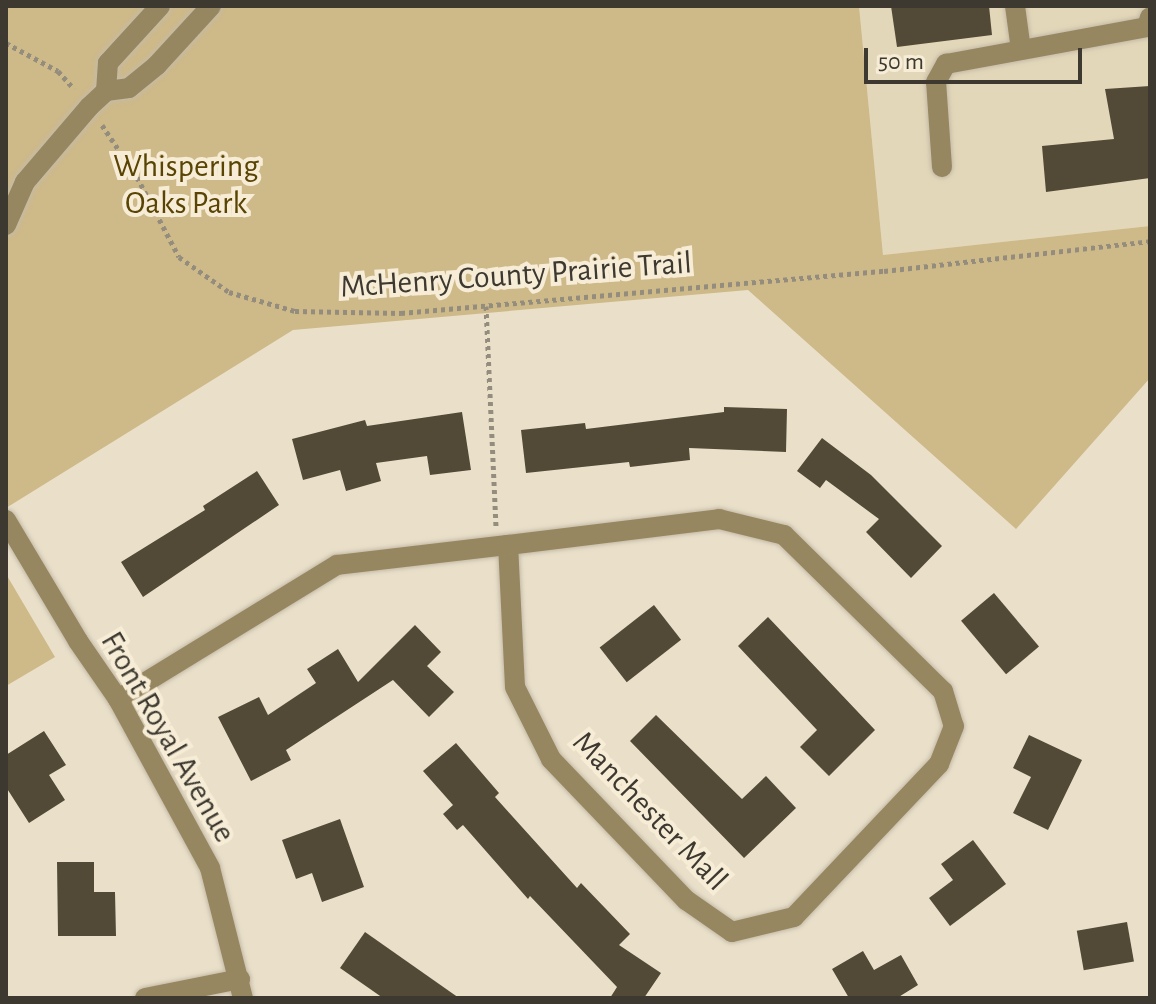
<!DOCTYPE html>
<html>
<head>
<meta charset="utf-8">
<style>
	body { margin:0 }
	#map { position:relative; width:1156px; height:1004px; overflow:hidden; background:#eae0ca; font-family:"Alegreya Sans",sans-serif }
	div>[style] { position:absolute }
	.built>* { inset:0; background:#e3d7b9 }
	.green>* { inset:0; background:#ceb989 }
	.building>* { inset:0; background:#524a37; transform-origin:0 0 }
	.path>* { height:5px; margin-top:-2.5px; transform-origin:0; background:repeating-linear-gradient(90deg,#948d7d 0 4px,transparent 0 8px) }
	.roads { filter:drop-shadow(0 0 2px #c4bba8) drop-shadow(0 0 2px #c4bba8) }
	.minor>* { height:20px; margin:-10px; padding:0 10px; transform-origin:10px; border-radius:10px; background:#978760 }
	span { translate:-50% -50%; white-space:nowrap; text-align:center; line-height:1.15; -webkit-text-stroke:8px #f7edd7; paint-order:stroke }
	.park-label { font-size:32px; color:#594403 }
	.street-label { font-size:32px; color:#3d3930 }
	.frame { position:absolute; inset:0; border:8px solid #3d3930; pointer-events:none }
	.scale { position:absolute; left:864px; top:48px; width:218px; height:36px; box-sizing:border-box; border:4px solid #3d3930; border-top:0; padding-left:10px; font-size:24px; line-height:28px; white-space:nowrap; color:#3d3930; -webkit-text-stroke:6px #f7edd7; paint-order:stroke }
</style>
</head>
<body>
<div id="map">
	<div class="built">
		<div style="clip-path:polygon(859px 6px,1150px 6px,1150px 226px,883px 255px)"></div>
	</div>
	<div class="green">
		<div style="clip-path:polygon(6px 6px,859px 6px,883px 255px,1150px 226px,1150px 378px,1016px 529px,748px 290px,293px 330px,6px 508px)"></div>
		<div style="clip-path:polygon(6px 574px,55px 657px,6px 686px)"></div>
	</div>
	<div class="building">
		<div style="clip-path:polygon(891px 6px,989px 6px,992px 35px,897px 47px)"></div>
		<div style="clip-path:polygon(1150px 86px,1150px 178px,1046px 192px,1042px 146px,1114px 139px,1105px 89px)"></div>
		<div style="clip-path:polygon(724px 407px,787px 409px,786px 452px,689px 448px,690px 460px,630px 467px,629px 462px,526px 473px,521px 430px,585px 423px,586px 429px,724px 412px)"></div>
		<div style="clip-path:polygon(462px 412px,471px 470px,430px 475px,427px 456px,376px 463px,381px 481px,346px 491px,340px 470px,303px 480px,292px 439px,365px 420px,367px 426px)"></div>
		<div style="clip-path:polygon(822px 438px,871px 475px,942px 546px,911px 578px,866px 532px,879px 519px,826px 480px,820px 488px,797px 471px)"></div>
		<div style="clip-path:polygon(257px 471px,279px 505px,143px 597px,121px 562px,205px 510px,203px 506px)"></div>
		<div style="left:994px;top:593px;width:70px;height:43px;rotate:50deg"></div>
		<div style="left:654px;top:605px;width:44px;height:69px;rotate:52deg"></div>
		<div style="clip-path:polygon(768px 617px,875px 730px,829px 776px,800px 747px,817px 730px,738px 646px)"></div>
		<div style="clip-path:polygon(415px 625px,441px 652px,427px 666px,454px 692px,429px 717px,393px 680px,286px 750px,291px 760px,251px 781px,218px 717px,259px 697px,268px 715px,316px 683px,307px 669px,338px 649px,358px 682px)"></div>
		<div style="clip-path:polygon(656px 715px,742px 799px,766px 776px,796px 808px,744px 858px,630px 741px)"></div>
		<div style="clip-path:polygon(44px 731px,66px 765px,49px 775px,65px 800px,29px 823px,6px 787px,6px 755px)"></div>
		<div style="clip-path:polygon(1029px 735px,1082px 760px,1048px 830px,1013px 813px,1031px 777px,1013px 768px)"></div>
		<div style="clip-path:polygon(456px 743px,499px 793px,495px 797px,577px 888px,581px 883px,630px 934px,619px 945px,661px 973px,644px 998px,610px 998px,617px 987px,530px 896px,528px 899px,463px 825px,457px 830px,443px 814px,453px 805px,423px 771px)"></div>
		<div style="clip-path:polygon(340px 819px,364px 887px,322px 902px,312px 873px,296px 879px,282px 840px)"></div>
		<div style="clip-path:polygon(973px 840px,1006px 884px,950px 926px,929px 898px,953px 880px,941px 864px)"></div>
		<div style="clip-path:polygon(57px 862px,94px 862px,94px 892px,115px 892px,116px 936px,58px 936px)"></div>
		<div style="left:1127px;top:922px;width:40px;height:51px;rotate:80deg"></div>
		<div style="clip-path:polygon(365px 932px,459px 998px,383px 998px,340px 968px)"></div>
		<div style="clip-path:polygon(863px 951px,874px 970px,901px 955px,918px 985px,897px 998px,849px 998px,832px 969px)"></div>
	</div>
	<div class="path">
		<div style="left:6px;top:43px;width:59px;rotate:28.3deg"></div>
		<div style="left:58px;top:71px;width:24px;rotate:48deg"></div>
		<div style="left:102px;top:125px;width:63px;rotate:56.1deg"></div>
		<div style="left:137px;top:177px;width:90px;rotate:62.3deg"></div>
		<div style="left:179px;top:257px;width:61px;rotate:35deg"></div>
		<div style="left:229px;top:292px;width:69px;rotate:16.1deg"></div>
		<div style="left:295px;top:311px;width:106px;rotate:1.1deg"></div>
		<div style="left:401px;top:313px;width:485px;rotate:-5deg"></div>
		<div style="left:884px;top:271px;width:268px;rotate:-6.4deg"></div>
		<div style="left:486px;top:306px;width:220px;rotate:87.4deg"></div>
	</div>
	<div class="roads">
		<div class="minor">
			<div style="left:1015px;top:6px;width:44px;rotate:82.2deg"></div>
			<div style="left:106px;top:91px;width:28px;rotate:-86deg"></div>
			<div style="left:108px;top:63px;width:77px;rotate:-47.6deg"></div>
			<div style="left:942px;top:167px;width:85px;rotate:-94deg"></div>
			<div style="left:936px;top:82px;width:21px;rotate:-61deg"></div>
			<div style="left:946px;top:64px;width:204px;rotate:-10.4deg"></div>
			<div style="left:1147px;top:27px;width:10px;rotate:-73deg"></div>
			<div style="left:6px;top:225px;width:47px;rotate:-66.2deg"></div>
			<div style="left:25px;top:182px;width:99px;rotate:-49.5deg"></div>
			<div style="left:89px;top:107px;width:23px;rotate:-43deg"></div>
			<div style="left:106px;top:91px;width:23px;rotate:-7deg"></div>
			<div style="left:129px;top:88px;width:36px;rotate:-39deg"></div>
			<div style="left:157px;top:65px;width:80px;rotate:-47.5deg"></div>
			<div style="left:719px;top:519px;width:67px;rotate:13.8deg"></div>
			<div style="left:784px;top:535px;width:223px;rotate:44.5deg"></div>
			<div style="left:943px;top:691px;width:37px;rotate:73deg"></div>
			<div style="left:954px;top:726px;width:41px;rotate:111.5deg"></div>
			<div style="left:939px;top:764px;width:211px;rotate:133.5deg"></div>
			<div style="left:794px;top:917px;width:64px;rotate:166.4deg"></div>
			<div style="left:732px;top:932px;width:56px;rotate:-145.2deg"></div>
			<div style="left:686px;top:900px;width:195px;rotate:-133.8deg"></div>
			<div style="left:551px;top:759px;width:80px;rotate:-116.6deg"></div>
			<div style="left:515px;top:687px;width:142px;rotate:-92.8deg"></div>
			<div style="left:508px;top:545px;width:213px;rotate:-7deg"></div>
			<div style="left:6px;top:520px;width:141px;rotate:59.2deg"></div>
			<div style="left:78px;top:641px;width:70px;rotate:55.4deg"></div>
			<div style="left:118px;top:699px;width:192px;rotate:61.4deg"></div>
			<div style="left:210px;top:868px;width:134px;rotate:75.8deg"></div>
			<div style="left:118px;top:699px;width:257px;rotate:-31.5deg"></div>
			<div style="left:337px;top:565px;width:172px;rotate:-6.7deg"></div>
			<div style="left:145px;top:998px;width:97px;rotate:-11.3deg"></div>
		</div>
	</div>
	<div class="park-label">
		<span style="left:186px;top:185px">Whispering<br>Oaks Park</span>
	</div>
	<div class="street-label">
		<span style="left:516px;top:275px;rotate:-4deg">McHenry County Prairie Trail</span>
		<span style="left:168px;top:737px;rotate:60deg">Front Royal Avenue</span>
		<span style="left:650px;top:811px;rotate:46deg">Manchester Mall</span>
	</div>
	<div class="frame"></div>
	<div class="scale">50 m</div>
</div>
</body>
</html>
